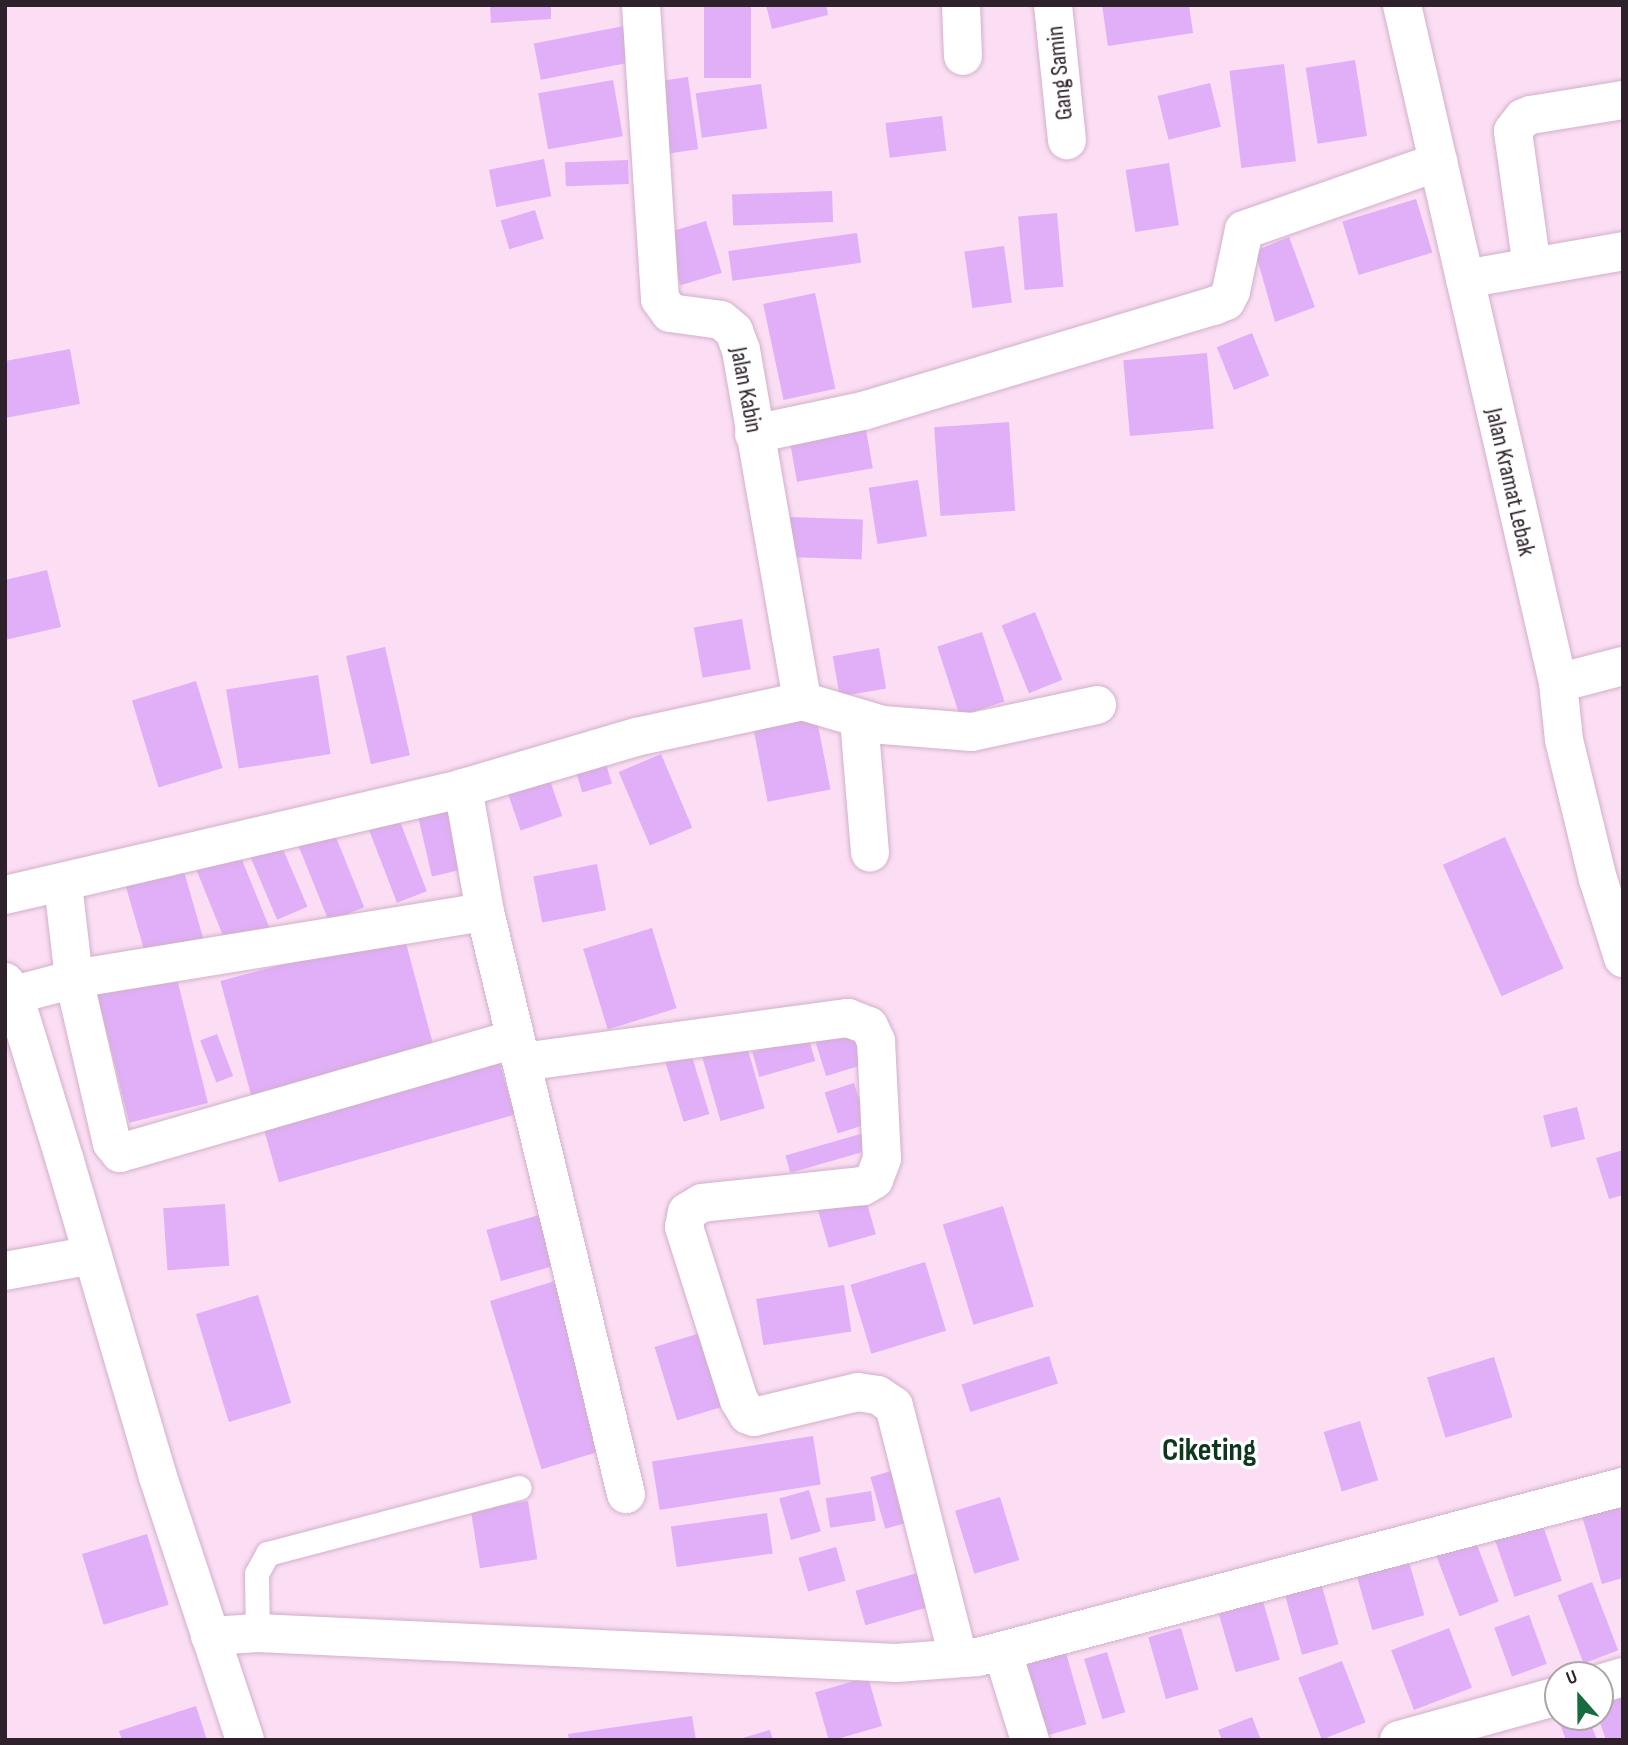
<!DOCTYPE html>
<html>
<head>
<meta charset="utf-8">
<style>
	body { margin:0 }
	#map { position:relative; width:1628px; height:1745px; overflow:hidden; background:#fbdef4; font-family:"Sofia Sans Condensed",sans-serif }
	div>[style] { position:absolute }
	.building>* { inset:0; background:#e0aff8; transform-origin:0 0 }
	.roads { filter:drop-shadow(0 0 2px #d2b0ca) drop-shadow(0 0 2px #d2b0ca) }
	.lane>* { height:24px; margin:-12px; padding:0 12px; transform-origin:12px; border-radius:12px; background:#fff }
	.street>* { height:38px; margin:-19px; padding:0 19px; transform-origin:19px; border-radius:19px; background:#fff }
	span { translate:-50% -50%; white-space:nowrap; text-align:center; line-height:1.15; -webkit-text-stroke:7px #fff; paint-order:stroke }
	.street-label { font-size:24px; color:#2e212b }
	.district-label { font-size:32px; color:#0f361f; font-weight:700 }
	.frame { position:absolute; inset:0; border:7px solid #2e212b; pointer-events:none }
	.north { position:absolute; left:1544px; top:1661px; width:70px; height:70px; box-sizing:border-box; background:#fff; border:2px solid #aba6aa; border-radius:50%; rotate:339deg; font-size:19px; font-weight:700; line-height:28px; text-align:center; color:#2e212b }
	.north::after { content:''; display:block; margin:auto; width:24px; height:32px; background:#166c3e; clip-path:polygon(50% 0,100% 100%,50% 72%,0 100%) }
</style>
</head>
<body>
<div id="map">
	<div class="building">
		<div style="clip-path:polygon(490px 5px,551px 5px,551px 19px,491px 23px)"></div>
		<div style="left:704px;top:5px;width:47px;height:73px"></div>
		<div style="clip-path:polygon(766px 5px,826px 5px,828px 15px,772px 29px)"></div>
		<div style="clip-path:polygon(1102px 5px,1189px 5px,1193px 33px,1108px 46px)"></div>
		<div style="left:629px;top:25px;width:37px;height:97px;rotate:79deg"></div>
		<div style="left:1355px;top:60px;width:77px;height:50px;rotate:81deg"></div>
		<div style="left:1284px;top:64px;width:98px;height:55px;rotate:83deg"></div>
		<div style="left:688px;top:77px;width:73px;height:28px;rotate:82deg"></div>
		<div style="left:613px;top:80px;width:57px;height:76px;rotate:80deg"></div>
		<div style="left:1210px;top:83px;width:45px;height:54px;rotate:76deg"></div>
		<div style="left:761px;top:84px;width:45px;height:66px;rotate:82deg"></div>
		<div style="left:942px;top:116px;width:35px;height:57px;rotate:83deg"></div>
		<div style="left:544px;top:159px;width:38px;height:56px;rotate:79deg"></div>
		<div style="left:628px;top:160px;width:24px;height:63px;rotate:88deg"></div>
		<div style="left:1169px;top:163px;width:63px;height:44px;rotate:81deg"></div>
		<div style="left:832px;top:191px;width:31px;height:100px;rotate:88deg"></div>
		<div style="left:1416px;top:199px;width:56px;height:77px;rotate:73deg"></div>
		<div style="left:535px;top:210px;width:30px;height:36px;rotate:73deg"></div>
		<div style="left:1057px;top:213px;width:74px;height:39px;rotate:85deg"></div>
		<div style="left:706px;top:221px;width:54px;height:43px;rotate:73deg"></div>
		<div style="left:857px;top:233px;width:30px;height:130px;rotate:82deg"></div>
		<div style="clip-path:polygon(1289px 237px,1315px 307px,1275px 322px,1255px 251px)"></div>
		<div style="left:1004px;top:246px;width:57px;height:40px;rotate:82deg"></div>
		<div style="left:815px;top:293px;width:98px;height:53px;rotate:78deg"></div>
		<div style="left:1252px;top:333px;width:46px;height:38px;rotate:68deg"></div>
		<div style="clip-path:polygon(70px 349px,80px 404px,5px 418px,5px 361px)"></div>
		<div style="left:1207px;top:353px;width:76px;height:84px;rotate:85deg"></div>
		<div style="left:1009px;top:422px;width:89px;height:75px;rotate:86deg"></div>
		<div style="left:865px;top:424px;width:45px;height:77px;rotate:80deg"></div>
		<div style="left:918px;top:480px;width:57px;height:50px;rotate:81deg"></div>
		<div style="left:788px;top:517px;width:75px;height:40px;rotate:2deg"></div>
		<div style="clip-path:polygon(47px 570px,61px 627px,5px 640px,5px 580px)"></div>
		<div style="left:1035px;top:612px;width:73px;height:36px;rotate:68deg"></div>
		<div style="left:742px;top:619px;width:51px;height:49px;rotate:80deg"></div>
		<div style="left:982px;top:632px;width:73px;height:47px;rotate:72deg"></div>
		<div style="left:385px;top:647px;width:111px;height:40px;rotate:77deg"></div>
		<div style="left:879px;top:648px;width:41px;height:47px;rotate:80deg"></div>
		<div style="left:318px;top:675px;width:80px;height:93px;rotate:81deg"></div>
		<div style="left:196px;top:681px;width:91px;height:67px;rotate:73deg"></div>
		<div style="left:816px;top:715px;width:76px;height:64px;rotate:79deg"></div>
		<div style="left:602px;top:751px;width:34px;height:31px;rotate:73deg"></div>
		<div style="left:661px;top:754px;width:80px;height:46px;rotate:67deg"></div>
		<div style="left:545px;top:766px;width:53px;height:44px;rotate:71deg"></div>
		<div style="left:456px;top:794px;width:75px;height:42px;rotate:77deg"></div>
		<div style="left:396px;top:811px;width:86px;height:32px;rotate:69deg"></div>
		<div style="left:329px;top:820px;width:94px;height:38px;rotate:68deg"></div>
		<div style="left:277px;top:835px;width:78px;height:33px;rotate:67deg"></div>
		<div style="left:1505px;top:837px;width:144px;height:68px;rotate:66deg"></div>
		<div style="left:234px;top:840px;width:94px;height:46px;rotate:68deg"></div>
		<div style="left:181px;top:861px;width:85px;height:60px;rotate:74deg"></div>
		<div style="left:597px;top:864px;width:47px;height:65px;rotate:79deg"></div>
		<div style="left:652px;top:928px;width:84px;height:72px;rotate:73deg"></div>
		<div style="left:403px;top:932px;width:127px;height:189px;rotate:75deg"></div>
		<div style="left:176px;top:975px;width:132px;height:81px;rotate:76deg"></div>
		<div style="left:863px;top:1026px;width:37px;height:50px;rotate:73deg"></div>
		<div style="left:217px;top:1034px;width:45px;height:18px;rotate:69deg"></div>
		<div style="left:808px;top:1036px;width:26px;height:58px;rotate:74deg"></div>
		<div style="left:746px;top:1043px;width:68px;height:46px;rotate:74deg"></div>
		<div style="left:689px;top:1047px;width:70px;height:27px;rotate:73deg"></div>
		<div style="left:498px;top:1057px;width:60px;height:245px;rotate:74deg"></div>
		<div style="left:854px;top:1083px;width:43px;height:31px;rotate:72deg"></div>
		<div style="left:1577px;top:1107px;width:33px;height:35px;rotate:76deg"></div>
		<div style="left:871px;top:1131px;width:18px;height:89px;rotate:74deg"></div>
		<div style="clip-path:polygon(1623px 1150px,1623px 1195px,1609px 1199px,1596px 1158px)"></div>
		<div style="left:864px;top:1193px;width:43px;height:49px;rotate:74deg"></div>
		<div style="left:225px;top:1204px;width:62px;height:62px;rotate:86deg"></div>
		<div style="left:1003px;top:1206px;width:105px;height:63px;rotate:73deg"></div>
		<div style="left:546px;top:1213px;width:53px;height:62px;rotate:74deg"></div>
		<div style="left:925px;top:1262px;width:72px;height:78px;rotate:73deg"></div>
		<div style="left:555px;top:1281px;width:176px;height:68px;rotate:73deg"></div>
		<div style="left:844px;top:1285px;width:47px;height:89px;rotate:81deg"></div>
		<div style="left:258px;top:1295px;width:113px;height:65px;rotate:73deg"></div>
		<div style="left:710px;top:1330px;width:77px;height:58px;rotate:73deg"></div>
		<div style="left:1049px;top:1356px;width:29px;height:92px;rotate:72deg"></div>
		<div style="left:1494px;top:1357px;width:63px;height:70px;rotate:73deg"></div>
		<div style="left:1360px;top:1421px;width:62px;height:38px;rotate:73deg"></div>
		<div style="left:813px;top:1436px;width:49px;height:163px;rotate:81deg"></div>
		<div style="left:905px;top:1467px;width:54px;height:36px;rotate:74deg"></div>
		<div style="left:809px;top:1490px;width:43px;height:31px;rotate:74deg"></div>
		<div style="left:871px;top:1491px;width:30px;height:46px;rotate:81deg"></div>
		<div style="left:1000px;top:1497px;width:66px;height:47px;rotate:73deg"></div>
		<div style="left:528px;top:1501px;width:59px;height:58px;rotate:81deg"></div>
		<div style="clip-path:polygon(1623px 1504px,1623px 1578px,1602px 1584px,1582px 1516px)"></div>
		<div style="left:767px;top:1513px;width:41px;height:97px;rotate:82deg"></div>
		<div style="left:1542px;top:1523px;width:61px;height:50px;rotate:71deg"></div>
		<div style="left:147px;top:1534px;width:74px;height:68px;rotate:73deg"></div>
		<div style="left:1474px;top:1537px;width:69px;height:42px;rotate:69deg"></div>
		<div style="left:836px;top:1547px;width:35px;height:39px;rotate:74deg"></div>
		<div style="left:1405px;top:1548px;width:70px;height:54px;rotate:74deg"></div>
		<div style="left:917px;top:1573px;width:36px;height:64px;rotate:74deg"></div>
		<div style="left:1319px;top:1576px;width:71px;height:38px;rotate:74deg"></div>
		<div style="left:1592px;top:1582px;width:73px;height:37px;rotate:69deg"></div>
		<div style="left:1263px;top:1601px;width:61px;height:46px;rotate:74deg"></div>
		<div style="left:1529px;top:1615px;width:52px;height:37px;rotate:70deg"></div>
		<div style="left:1181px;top:1628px;width:64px;height:34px;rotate:74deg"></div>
		<div style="left:1449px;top:1628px;width:64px;height:62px;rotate:69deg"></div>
		<div style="left:1107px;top:1652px;width:63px;height:24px;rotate:73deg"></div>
		<div style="left:1066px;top:1653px;width:74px;height:44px;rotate:74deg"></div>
		<div style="left:1342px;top:1661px;width:66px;height:47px;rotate:69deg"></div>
		<div style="left:868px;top:1677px;width:51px;height:55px;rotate:74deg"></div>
		<div style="clip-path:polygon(1623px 1693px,1623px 1740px,1606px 1740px,1598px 1717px,1600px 1700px)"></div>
		<div style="clip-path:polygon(196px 1706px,207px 1740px,122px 1740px,119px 1731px)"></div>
		<div style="clip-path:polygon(692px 1716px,696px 1740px,569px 1740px,568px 1734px)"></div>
		<div style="clip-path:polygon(1252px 1717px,1261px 1740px,1222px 1740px,1218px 1730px)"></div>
		<div style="clip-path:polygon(1588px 1717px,1597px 1740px,1566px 1740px,1558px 1719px)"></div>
		<div style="clip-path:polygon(770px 1730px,773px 1740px,739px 1740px,739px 1739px)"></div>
	</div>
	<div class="roads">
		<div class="lane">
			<div style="left:258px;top:1633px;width:59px;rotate:-91deg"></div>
			<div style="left:257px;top:1574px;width:23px;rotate:-61deg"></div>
			<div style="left:268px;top:1554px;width:260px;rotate:-14.7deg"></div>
		</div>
		<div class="street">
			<div style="left:641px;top:5px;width:295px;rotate:86.3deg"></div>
			<div style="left:660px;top:299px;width:17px;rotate:54deg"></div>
			<div style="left:670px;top:313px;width:51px;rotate:7.8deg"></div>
			<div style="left:721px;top:320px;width:17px;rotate:40deg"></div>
			<div style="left:734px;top:331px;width:20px;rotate:70deg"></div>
			<div style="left:741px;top:350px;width:356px;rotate:80.1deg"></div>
			<div style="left:961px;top:5px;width:51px;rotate:87.8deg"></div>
			<div style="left:1053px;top:5px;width:136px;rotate:84.1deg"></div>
			<div style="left:1402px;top:5px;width:696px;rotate:77.04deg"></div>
			<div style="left:1558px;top:683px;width:57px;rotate:84deg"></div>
			<div style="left:1564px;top:740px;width:143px;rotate:76.3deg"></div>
			<div style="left:1598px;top:879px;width:83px;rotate:72.4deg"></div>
			<div style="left:1532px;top:267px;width:137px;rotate:-98deg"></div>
			<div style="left:1513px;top:131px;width:16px;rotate:-52deg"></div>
			<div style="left:1523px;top:118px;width:9px;rotate:-21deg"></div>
			<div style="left:1531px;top:115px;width:93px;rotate:-9.3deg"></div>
			<div style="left:1465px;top:279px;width:160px;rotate:-10deg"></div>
			<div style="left:754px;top:434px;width:111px;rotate:-11.9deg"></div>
			<div style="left:863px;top:411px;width:366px;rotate:-16.7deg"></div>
			<div style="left:1214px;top:306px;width:13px;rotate:-23deg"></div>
			<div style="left:1226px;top:301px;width:11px;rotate:-63deg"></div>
			<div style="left:1231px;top:291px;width:62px;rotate:-78deg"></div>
			<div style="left:1244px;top:230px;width:206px;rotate:-19.3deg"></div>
			<div style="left:1558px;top:683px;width:67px;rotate:-14.7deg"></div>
			<div style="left:859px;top:719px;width:134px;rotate:85.3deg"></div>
			<div style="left:463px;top:788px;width:126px;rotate:79.9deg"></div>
			<div style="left:485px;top:912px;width:599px;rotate:76.38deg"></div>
			<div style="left:63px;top:884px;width:96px;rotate:83.4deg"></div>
			<div style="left:74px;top:979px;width:168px;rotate:77deg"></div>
			<div style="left:112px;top:1143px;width:13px;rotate:51deg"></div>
			<div style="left:120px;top:1153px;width:411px;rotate:-16.1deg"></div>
			<div style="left:5px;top:895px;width:470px;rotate:-13.1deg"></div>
			<div style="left:463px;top:788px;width:180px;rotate:-16.4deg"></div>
			<div style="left:636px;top:737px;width:170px;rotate:-12.2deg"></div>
			<div style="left:802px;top:701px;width:84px;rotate:16.5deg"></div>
			<div style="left:883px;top:725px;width:89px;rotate:4.5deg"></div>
			<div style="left:972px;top:732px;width:128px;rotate:-12.2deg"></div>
			<div style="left:5px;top:982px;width:16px;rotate:55deg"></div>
			<div style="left:14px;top:995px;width:174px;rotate:72.9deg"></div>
			<div style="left:65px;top:1161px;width:326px;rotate:73.6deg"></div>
			<div style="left:157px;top:1474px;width:280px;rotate:71.7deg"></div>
			<div style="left:14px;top:995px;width:62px;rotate:-14.9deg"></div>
			<div style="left:74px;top:979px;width:416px;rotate:-9.3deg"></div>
			<div style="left:522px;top:1062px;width:329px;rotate:-7.7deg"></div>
			<div style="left:848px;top:1018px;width:22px;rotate:21deg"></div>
			<div style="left:869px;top:1026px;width:17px;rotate:65deg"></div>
			<div style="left:876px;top:1041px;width:118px;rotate:87.1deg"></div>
			<div style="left:882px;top:1159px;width:22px;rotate:111deg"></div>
			<div style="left:874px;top:1180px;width:13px;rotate:151deg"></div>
			<div style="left:863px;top:1186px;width:162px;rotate:174deg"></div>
			<div style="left:702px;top:1203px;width:17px;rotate:149deg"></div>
			<div style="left:687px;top:1212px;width:15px;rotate:101deg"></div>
			<div style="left:684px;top:1227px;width:182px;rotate:72.4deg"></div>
			<div style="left:739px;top:1400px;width:17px;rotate:59deg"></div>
			<div style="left:748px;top:1415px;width:6px;rotate:18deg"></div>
			<div style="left:754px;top:1417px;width:107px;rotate:-13.5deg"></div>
			<div style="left:858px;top:1392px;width:20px;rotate:9deg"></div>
			<div style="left:878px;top:1395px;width:19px;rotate:35deg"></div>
			<div style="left:894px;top:1406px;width:259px;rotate:75.7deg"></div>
			<div style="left:5px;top:1271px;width:89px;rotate:-10.3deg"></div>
			<div style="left:210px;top:1636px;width:48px;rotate:-3.6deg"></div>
			<div style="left:258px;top:1633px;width:639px;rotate:2.69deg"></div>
			<div style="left:896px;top:1663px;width:82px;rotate:-4.2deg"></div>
			<div style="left:978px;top:1657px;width:667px;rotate:-14.77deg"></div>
			<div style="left:1003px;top:1653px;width:91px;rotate:72.8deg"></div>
			<div style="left:1600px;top:1684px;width:24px;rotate:-17deg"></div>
			<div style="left:1399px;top:1740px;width:165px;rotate:-15.5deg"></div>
		</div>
	</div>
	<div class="street-label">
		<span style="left:1060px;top:73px;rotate:-96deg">Gang Samin</span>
		<span style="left:746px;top:390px;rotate:79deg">Jalan Kabin</span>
		<span style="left:1510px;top:482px;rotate:77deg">Jalan Kramat Lebak</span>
	</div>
	<div class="district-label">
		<span style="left:1209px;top:1451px">Ciketing</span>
	</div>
	<div class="frame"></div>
	<div class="north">U</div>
</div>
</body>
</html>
